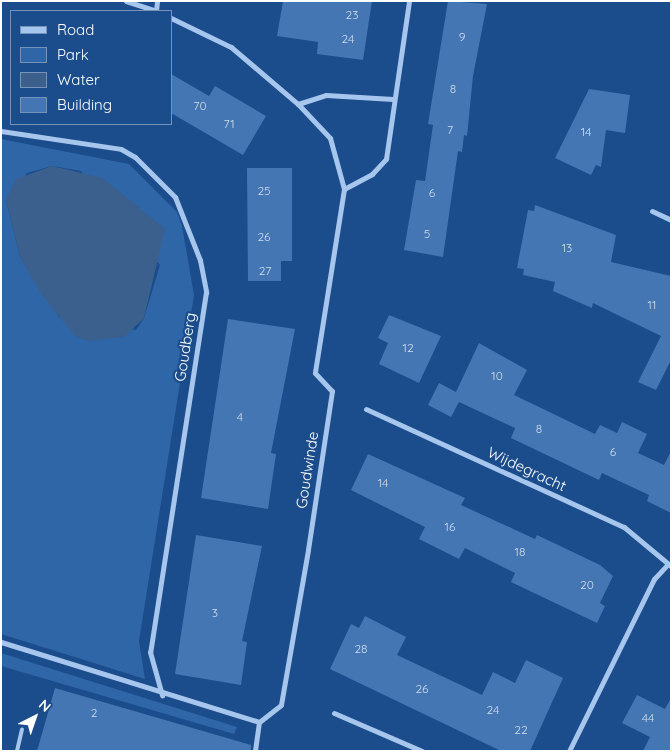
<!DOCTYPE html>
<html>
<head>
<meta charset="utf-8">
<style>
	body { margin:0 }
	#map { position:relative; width:672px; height:752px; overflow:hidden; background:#1b4c8b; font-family:Quicksand,sans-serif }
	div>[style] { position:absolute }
	.green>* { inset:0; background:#2e66a8 }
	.water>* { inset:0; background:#3c608d }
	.building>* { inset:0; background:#4476b3 }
	.lane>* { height:4px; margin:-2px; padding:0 2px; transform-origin:2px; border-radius:2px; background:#a6c6ed }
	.street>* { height:5px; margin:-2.5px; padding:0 2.5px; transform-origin:2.5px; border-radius:2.5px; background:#a6c6ed }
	span { translate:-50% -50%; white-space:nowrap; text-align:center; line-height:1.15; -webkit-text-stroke:4.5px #1b4c8b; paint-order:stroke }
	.number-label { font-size:12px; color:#d0ddec }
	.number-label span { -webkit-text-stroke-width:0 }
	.street-label { font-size:15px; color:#fff }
	.frame { position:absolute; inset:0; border:2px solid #fff; pointer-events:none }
	.legend { position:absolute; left:10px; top:10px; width:162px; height:115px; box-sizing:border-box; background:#1b4c8b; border:1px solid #7694b9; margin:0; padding:6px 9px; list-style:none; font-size:15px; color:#fff }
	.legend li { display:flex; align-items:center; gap:10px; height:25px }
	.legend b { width:25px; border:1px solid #7694b9 }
	.north { position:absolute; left:10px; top:692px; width:50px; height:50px; -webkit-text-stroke:4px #1b4c8b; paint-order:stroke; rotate:41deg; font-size:14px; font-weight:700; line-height:20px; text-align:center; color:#fff }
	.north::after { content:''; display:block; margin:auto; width:18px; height:22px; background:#fff; clip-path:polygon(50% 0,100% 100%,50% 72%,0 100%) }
</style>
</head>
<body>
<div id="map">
	<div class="green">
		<div style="clip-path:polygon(evenodd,1px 139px,129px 164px,177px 212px,182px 226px,194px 295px,139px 641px,145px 679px,1px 634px,1px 139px,52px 166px,81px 171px,160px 265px,144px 318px,136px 330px,59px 317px,20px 257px,6px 200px,27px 173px,52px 166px)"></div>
		<div style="clip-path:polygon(1px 653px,237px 727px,234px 734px,1px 666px)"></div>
	</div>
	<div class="water">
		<div style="clip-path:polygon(52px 166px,103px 178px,165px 229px,144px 318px,124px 337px,87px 341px,75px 336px,42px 295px,20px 257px,6px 200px,16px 179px)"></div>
	</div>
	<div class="building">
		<div style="clip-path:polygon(283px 1px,372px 1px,363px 60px,317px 54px,318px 42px,277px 36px)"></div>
		<div style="clip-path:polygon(448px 1px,487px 4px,473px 76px,467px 136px,464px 135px,462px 152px,458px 151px,443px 257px,404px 250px,416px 180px,425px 181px,433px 125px,428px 124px)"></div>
		<div style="clip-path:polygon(171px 74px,209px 96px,215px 86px,266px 116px,243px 155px,171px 113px)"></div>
		<div style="clip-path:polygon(589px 89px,630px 95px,625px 133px,606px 130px,601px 167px,596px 165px,591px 175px,555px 158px)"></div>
		<div style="clip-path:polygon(247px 168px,292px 168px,292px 261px,281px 261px,281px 281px,248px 281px)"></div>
		<div style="clip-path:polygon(535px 205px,616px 235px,611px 262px,671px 276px,671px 360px,656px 390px,638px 382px,661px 336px,593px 303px,592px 308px,553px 291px,555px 282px,523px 275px,524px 269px,517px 268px,528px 210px,534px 211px)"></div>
		<div style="clip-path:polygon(389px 315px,441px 336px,419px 383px,379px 364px,388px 343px,378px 338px)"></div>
		<div style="clip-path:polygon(228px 319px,295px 329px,271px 453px,276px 454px,268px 509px,201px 498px)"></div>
		<div style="clip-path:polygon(479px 343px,527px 370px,514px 395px,595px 434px,600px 425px,617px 433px,622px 422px,647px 434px,638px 453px,664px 465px,671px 451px,671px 513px,647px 501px,649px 495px,602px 473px,599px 480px,511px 438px,515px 428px,459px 402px,451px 417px,428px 405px,439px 383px,456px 392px)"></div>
		<div style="clip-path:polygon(368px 454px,465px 498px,461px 505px,535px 539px,537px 535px,600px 565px,613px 576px,600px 603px,605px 606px,597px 623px,511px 582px,515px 573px,465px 548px,459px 559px,419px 539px,425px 527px,351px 490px)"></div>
		<div style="clip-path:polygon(196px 535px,262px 546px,242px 641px,247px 642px,241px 685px,175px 674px)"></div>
		<div style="clip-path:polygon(365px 616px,406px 637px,397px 655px,482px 695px,493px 672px,515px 683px,526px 660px,563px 678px,530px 751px,501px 751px,330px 669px,351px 624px,359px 628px)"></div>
		<div style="clip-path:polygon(55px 688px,251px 745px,251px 751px,37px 751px)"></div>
		<div style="clip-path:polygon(637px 695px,665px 709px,671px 698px,671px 751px,643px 751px,650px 737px,622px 723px)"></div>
	</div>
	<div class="lane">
		<div style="left:17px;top:751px;width:22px;rotate:-77deg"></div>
	</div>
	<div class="street">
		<div style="left:126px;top:1px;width:32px;rotate:18deg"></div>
		<div style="left:156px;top:11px;width:10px;rotate:-84deg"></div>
		<div style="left:171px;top:18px;width:67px;rotate:25.8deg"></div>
		<div style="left:231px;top:47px;width:88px;rotate:40.4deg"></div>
		<div style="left:298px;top:104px;width:47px;rotate:46.7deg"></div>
		<div style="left:330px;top:138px;width:53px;rotate:74.6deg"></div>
		<div style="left:344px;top:189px;width:186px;rotate:99deg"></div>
		<div style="left:315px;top:373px;width:25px;rotate:47deg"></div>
		<div style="left:332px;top:391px;width:161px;rotate:98.6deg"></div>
		<div style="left:308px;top:550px;width:157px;rotate:99.9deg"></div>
		<div style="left:281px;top:705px;width:28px;rotate:142deg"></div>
		<div style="left:259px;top:722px;width:29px;rotate:98deg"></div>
		<div style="left:298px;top:104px;width:29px;rotate:-18deg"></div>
		<div style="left:326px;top:95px;width:67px;rotate:3.4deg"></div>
		<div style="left:1px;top:131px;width:121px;rotate:8.5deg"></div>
		<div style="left:121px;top:149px;width:16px;rotate:30deg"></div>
		<div style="left:135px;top:157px;width:57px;rotate:45deg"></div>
		<div style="left:175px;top:197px;width:68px;rotate:68.4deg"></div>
		<div style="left:200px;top:260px;width:33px;rotate:79deg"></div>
		<div style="left:206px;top:292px;width:364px;rotate:98.8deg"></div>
		<div style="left:150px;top:652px;width:45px;rotate:74.4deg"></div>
		<div style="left:344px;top:189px;width:32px;rotate:-28deg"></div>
		<div style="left:372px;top:174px;width:21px;rotate:-47deg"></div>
		<div style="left:386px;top:159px;width:160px;rotate:-81.7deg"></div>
		<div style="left:652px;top:211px;width:21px;rotate:25deg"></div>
		<div style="left:366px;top:409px;width:284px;rotate:24.6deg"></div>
		<div style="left:624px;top:527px;width:61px;rotate:39.7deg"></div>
		<div style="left:1px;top:642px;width:270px;rotate:17.2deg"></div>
		<div style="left:334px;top:713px;width:96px;rotate:23.4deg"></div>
		<div style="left:569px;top:751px;width:192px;rotate:-63.7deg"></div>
		<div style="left:654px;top:579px;width:19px;rotate:-47deg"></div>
	</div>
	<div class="number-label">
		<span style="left:352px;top:15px">23</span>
		<span style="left:462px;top:37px">9</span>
		<span style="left:348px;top:39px">24</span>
		<span style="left:453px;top:89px">8</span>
		<span style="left:200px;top:106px">70</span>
		<span style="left:229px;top:124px">71</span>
		<span style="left:450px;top:130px">7</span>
		<span style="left:586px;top:132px">14</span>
		<span style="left:264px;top:191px">25</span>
		<span style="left:432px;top:193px">6</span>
		<span style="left:427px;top:234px">5</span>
		<span style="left:264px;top:237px">26</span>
		<span style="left:567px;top:248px">13</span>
		<span style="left:265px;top:271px">27</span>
		<span style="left:652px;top:305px">11</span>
		<span style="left:408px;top:348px">12</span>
		<span style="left:497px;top:376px">10</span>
		<span style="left:240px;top:417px">4</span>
		<span style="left:539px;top:429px">8</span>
		<span style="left:613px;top:452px">6</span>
		<span style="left:383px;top:483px">14</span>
		<span style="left:450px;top:527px">16</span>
		<span style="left:520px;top:552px">18</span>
		<span style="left:587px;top:585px">20</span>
		<span style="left:215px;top:613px">3</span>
		<span style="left:361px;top:649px">28</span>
		<span style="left:422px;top:689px">26</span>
		<span style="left:493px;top:710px">24</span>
		<span style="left:94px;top:713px">2</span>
		<span style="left:648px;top:718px">44</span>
		<span style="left:521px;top:730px">22</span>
	</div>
	<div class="street-label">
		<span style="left:185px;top:347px;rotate:-81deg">Goudberg</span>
		<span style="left:527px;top:469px;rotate:25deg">Wijdegracht</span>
		<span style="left:307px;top:470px;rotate:-81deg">Goudwinde</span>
	</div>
	<div class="frame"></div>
	<ul class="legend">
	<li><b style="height:6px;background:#a6c6ed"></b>Road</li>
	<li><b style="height:14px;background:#2e66a8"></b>Park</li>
	<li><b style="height:14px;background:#3c608d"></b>Water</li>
	<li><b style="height:14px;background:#4476b3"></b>Building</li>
	</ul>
	<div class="north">N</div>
</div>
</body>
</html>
